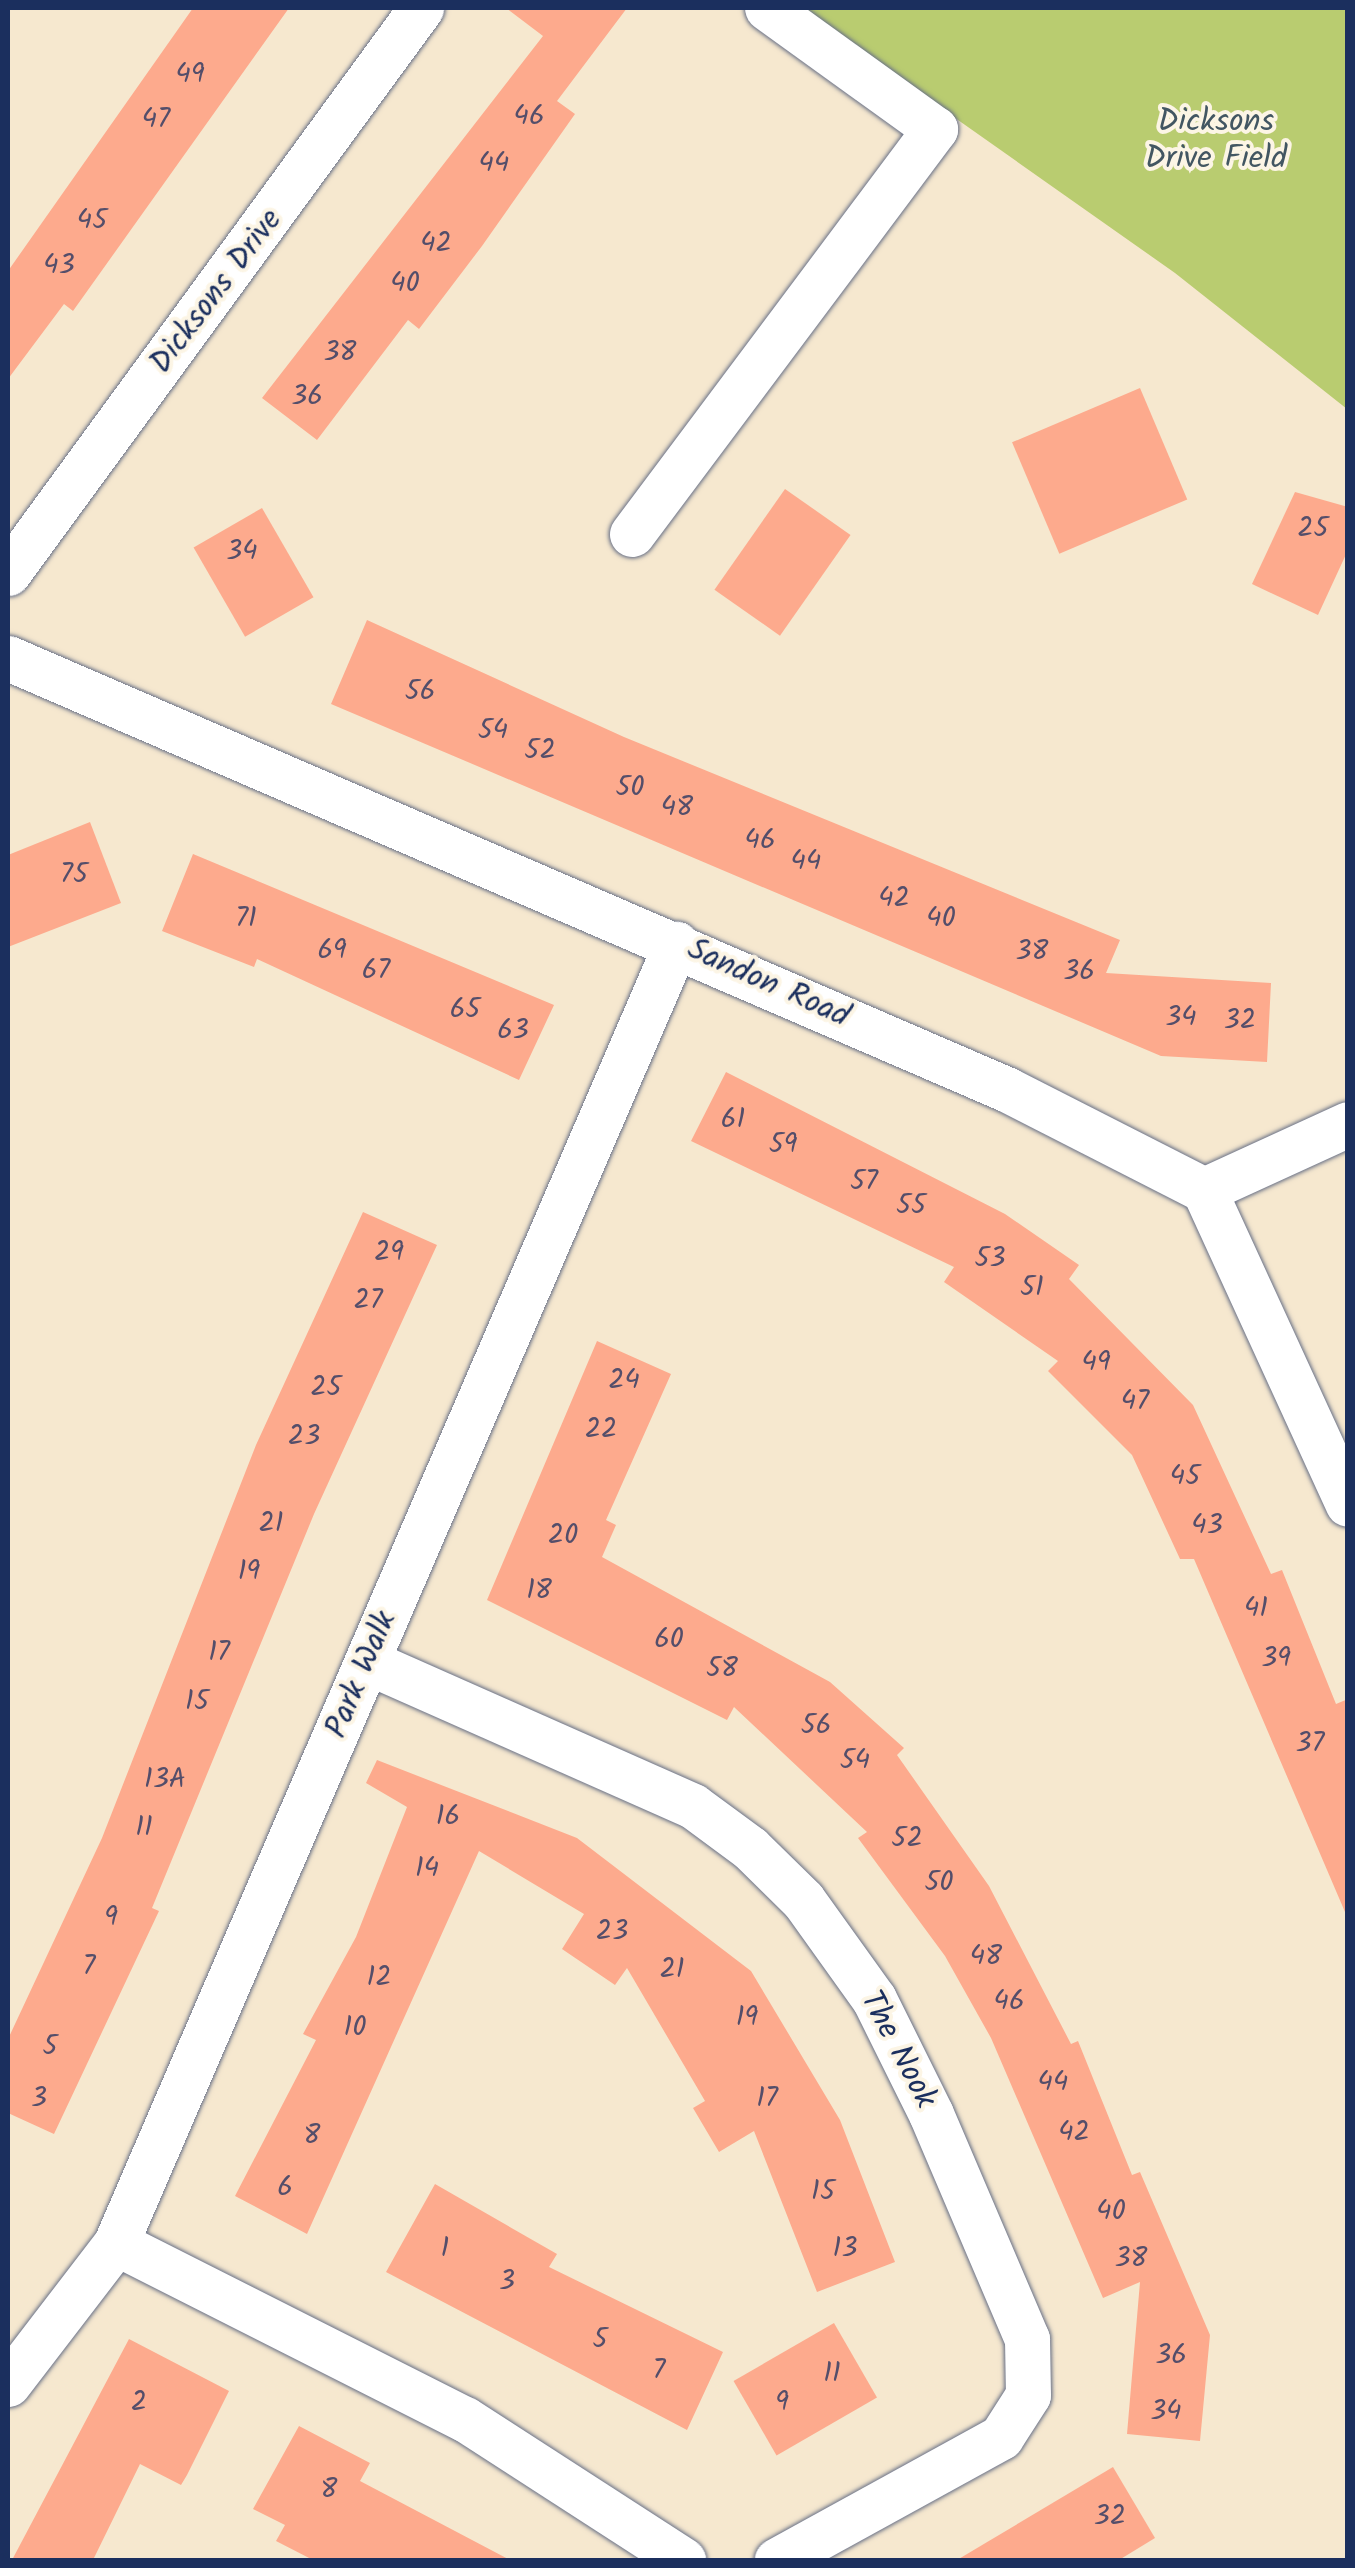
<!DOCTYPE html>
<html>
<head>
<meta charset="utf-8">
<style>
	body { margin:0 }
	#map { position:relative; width:1355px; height:2568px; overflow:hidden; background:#f6e8cf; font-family:Kalam,sans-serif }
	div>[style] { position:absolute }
	.green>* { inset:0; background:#b9cc70 }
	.building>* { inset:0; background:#fdaa8d; transform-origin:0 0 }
	.roads { filter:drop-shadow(0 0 2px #687086) drop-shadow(0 0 2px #687086) }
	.street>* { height:45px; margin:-22.5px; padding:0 22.5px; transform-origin:22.5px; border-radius:22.5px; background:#fff }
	span { translate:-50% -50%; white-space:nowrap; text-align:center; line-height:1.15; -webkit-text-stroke:8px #fcf5e5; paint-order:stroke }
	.number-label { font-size:28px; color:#544e6a }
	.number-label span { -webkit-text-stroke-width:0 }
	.park-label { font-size:32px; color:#425662 }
	.street-label { font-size:32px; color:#1b2f5e }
	.frame { position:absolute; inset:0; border:10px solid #1b2f5e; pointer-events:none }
</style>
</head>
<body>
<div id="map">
	<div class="green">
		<div style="clip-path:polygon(799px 8px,1347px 8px,1347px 409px,1175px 273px)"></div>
	</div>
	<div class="building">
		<div style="clip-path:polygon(193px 8px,289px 8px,73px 311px,64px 304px,8px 379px,8px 271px)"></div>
		<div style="clip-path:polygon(506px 8px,627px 8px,557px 101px,575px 114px,482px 246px,419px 329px,408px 320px,317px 440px,262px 398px,543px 36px)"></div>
		<div style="left:1140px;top:388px;width:121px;height:139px;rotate:67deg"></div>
		<div style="left:785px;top:489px;width:80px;height:123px;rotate:35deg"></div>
		<div style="clip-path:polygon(1295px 492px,1348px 507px,1348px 550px,1318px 615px,1252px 584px)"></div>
		<div style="left:262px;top:508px;width:103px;height:79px;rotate:60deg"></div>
		<div style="clip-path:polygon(367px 620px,624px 737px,1120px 940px,1106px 973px,1271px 983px,1267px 1062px,1161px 1056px,331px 704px)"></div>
		<div style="clip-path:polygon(90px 822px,121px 903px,8px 947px,8px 855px)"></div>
		<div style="clip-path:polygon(193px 854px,554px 1005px,519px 1080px,257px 959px,254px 967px,162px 931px)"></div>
		<div style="clip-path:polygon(726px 1072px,1005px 1214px,1079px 1265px,1069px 1279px,1193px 1405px,1271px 1574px,1282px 1570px,1336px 1704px,1348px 1699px,1348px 1919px,1194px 1559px,1180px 1559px,1132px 1455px,1048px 1371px,1058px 1361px,944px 1282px,954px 1267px,691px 1141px)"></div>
		<div style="clip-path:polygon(363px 1212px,437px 1245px,314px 1514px,152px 1908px,159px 1911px,54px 2134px,8px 2113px,8px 2039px,102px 1838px,256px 1445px)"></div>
		<div style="clip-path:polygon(597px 1341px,671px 1374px,606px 1520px,616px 1525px,602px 1557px,830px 1682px,904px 1748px,897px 1755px,989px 1886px,1071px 2044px,1078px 2041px,1132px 2175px,1140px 2172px,1210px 2335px,1200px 2441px,1127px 2434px,1140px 2282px,1103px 2298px,991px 2038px,945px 1956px,858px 1838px,867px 1832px,734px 1707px,727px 1720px,487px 1600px)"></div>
		<div style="clip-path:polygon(377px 1760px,577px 1838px,751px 1971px,840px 2120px,895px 2262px,817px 2292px,754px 2131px,719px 2152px,693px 2108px,705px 2101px,627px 1968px,615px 1985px,562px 1949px,584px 1914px,479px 1851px,307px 2234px,235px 2196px,316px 2040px,303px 2034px,356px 1937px,407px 1807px,366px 1783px)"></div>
		<div style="clip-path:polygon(435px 2184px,557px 2254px,549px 2267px,723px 2352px,687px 2430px,386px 2272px)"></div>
		<div style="left:834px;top:2323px;width:86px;height:116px;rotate:60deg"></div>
		<div style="clip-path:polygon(129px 2339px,229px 2391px,187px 2475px,181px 2485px,140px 2464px,93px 2560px,12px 2560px)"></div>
		<div style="clip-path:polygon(299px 2426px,370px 2463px,360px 2481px,510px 2560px,313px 2560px,276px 2541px,285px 2525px,253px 2509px)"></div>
		<div style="clip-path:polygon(1113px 2467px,1155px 2538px,1119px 2560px,957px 2560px)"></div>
	</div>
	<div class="roads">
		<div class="street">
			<div style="left:632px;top:534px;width:506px;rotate:-53.2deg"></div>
			<div style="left:935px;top:129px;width:207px;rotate:-144.2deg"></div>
			<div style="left:8px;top:573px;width:700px;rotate:-53.83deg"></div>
			<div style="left:8px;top:658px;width:1089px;rotate:23.36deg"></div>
			<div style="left:1008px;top:1090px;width:220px;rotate:27deg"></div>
			<div style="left:1204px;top:1190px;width:345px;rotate:65.4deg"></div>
			<div style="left:1204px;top:1190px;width:158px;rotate:-24.6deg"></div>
			<div style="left:368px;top:1662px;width:355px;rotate:23.9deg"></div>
			<div style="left:693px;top:1806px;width:71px;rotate:36.4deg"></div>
			<div style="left:750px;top:1848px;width:74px;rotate:44.5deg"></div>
			<div style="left:803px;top:1900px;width:122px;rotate:54.4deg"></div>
			<div style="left:874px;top:1999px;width:128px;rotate:63.6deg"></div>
			<div style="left:931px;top:2114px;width:245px;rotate:66.9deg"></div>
			<div style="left:1027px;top:2339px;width:56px;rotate:89deg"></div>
			<div style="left:1028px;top:2395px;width:50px;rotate:122.7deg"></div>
			<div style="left:1001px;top:2437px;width:256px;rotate:151.2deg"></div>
			<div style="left:116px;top:2243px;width:391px;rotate:26.8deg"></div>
			<div style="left:465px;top:2419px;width:260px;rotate:32.9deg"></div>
			<div style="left:8px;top:2384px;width:178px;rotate:-52.5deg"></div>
			<div style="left:116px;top:2243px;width:1415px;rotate:-66.68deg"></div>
		</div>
	</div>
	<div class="number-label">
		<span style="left:190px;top:75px">49</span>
		<span style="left:529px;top:117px">46</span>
		<span style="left:156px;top:120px">47</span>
		<span style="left:494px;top:164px">44</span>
		<span style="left:92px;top:221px">45</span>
		<span style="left:436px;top:244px">42</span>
		<span style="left:59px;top:266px">43</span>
		<span style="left:405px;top:284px">40</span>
		<span style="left:340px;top:353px">38</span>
		<span style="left:307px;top:397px">36</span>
		<span style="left:1313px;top:529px">25</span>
		<span style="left:242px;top:552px">34</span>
		<span style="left:420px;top:692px">56</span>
		<span style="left:493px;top:731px">54</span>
		<span style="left:540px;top:751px">52</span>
		<span style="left:630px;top:788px">50</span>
		<span style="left:677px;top:808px">48</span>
		<span style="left:760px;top:841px">46</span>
		<span style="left:806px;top:862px">44</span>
		<span style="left:74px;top:875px">75</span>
		<span style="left:894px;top:899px">42</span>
		<span style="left:246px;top:919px">71</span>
		<span style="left:941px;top:919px">40</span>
		<span style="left:332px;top:951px">69</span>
		<span style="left:1032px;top:952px">38</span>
		<span style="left:376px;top:971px">67</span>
		<span style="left:1079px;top:972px">36</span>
		<span style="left:465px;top:1010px">65</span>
		<span style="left:1181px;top:1018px">34</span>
		<span style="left:1240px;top:1021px">32</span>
		<span style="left:513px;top:1031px">63</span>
		<span style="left:733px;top:1120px">61</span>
		<span style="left:783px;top:1145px">59</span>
		<span style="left:864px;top:1182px">57</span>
		<span style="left:911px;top:1206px">55</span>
		<span style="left:389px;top:1253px">29</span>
		<span style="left:990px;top:1259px">53</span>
		<span style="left:1032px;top:1288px">51</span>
		<span style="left:368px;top:1301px">27</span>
		<span style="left:1096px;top:1363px">49</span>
		<span style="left:624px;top:1381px">24</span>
		<span style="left:326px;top:1388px">25</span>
		<span style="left:1135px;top:1402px">47</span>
		<span style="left:601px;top:1430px">22</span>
		<span style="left:304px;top:1437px">23</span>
		<span style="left:1185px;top:1477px">45</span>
		<span style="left:271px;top:1524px">21</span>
		<span style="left:1207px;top:1526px">43</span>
		<span style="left:563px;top:1536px">20</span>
		<span style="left:249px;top:1572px">19</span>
		<span style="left:539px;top:1591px">18</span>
		<span style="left:1256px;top:1609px">41</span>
		<span style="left:669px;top:1640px">60</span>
		<span style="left:219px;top:1653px">17</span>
		<span style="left:1276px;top:1659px">39</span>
		<span style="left:722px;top:1669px">58</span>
		<span style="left:197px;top:1702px">15</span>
		<span style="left:816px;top:1726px">56</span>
		<span style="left:1310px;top:1744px">37</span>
		<span style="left:855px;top:1761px">54</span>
		<span style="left:165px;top:1780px">13A</span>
		<span style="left:448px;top:1817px">16</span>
		<span style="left:144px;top:1828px">11</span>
		<span style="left:907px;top:1839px">52</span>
		<span style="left:427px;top:1869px">14</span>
		<span style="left:939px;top:1883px">50</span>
		<span style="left:111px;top:1918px">9</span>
		<span style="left:612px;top:1932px">23</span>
		<span style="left:986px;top:1957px">48</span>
		<span style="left:89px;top:1967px">7</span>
		<span style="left:672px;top:1970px">21</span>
		<span style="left:379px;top:1978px">12</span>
		<span style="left:1009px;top:2002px">46</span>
		<span style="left:747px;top:2018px">19</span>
		<span style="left:355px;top:2028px">10</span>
		<span style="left:50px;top:2047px">5</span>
		<span style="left:1053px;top:2083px">44</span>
		<span style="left:39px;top:2099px">3</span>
		<span style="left:767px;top:2099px">17</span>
		<span style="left:1074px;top:2133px">42</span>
		<span style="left:312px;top:2136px">8</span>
		<span style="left:285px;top:2188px">6</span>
		<span style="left:823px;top:2192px">15</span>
		<span style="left:1111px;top:2212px">40</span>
		<span style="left:445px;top:2249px">1</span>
		<span style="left:845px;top:2249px">13</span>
		<span style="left:1131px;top:2259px">38</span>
		<span style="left:507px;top:2282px">3</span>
		<span style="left:600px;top:2340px">5</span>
		<span style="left:1171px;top:2356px">36</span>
		<span style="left:659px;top:2371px">7</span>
		<span style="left:832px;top:2374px">11</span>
		<span style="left:139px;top:2403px">2</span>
		<span style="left:782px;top:2403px">9</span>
		<span style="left:1166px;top:2412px">34</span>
		<span style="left:329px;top:2490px">8</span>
		<span style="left:1110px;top:2517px">32</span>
	</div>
	<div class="park-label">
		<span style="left:1216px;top:141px">Dicksons<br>Drive Field</span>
	</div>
	<div class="street-label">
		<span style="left:217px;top:292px;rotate:-53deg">Dicksons Drive</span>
		<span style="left:768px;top:984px;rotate:24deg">Sandon Road</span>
		<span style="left:362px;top:1675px;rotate:-67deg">Park Walk</span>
		<span style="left:897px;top:2050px;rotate:62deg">The Nook</span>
	</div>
	<div class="frame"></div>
</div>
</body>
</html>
